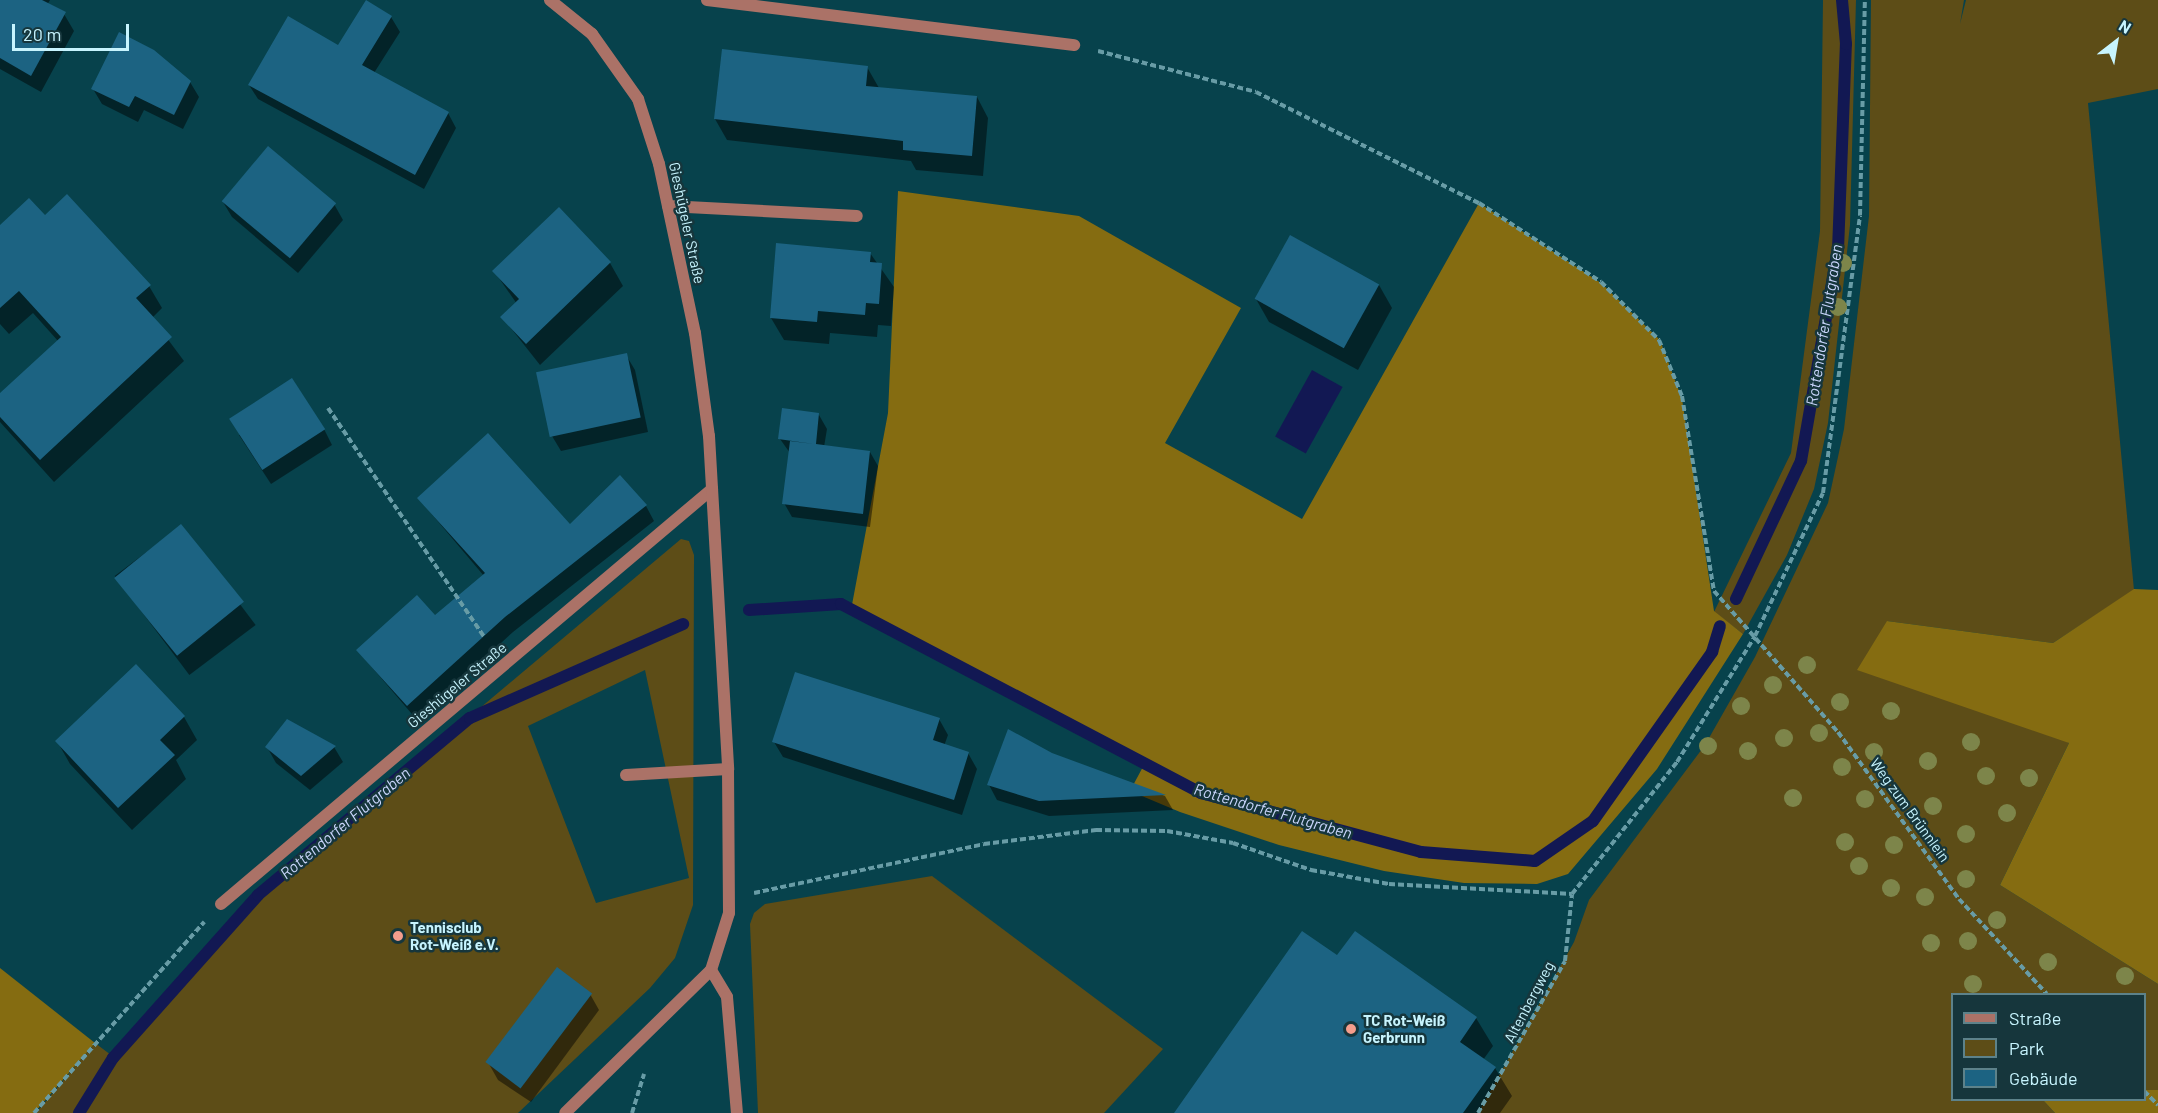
<!DOCTYPE html>
<html>
<head>
<meta charset="utf-8">
<style>
	body { margin:0 }
	#map { position:relative; width:2158px; height:1113px; overflow:hidden; background:#07424c; font-family:Barlow,sans-serif }
	div>[style] { position:absolute }
	.green>* { inset:0; background:#5d4d17 }
	.forest>* { inset:0; background:#856c11 }
	.water>* { inset:0; background:#121853; transform-origin:0 0 }
	.shadow>* { inset:0; background:#0007; transform-origin:0 0 }
	.stream>* { height:12px; margin:-6px; padding:0 6px; transform-origin:6px; border-radius:6px; background:#121853 }
	.building>* { inset:0; background:#1c6382; transform-origin:0 0 }
	.path>* { height:4px; margin-top:-2px; transform-origin:0; background:repeating-linear-gradient(90deg,#689ca6 0 6px,transparent 0 9px) }
	.service>* { height:12px; margin:-6px; padding:0 6px; transform-origin:6px; border-radius:6px; background:#ab7267 }
	.minor>* { height:12px; margin:-6px; padding:0 6px; transform-origin:6px; border-radius:6px; background:#ab7267 }
	.tertiary>* { height:12px; margin:-6px; padding:0 6px; transform-origin:6px; border-radius:6px; background:#ab7267 }
	.trees>* { width:18px; height:18px; margin:-9px; border-radius:50%; background:#7d854a }
	.dots>* { width:16px; height:16px; translate:-50% -50%; box-sizing:border-box; border:3px solid #16363c; border-radius:50% }
	span { translate:-50% -50%; white-space:nowrap; text-align:center; line-height:1.15; -webkit-text-stroke:5px #16363c; paint-order:stroke }
	.street-label { font-size:15px; color:#c7f4fe }
	.poi-label { font-size:15px; color:#c7f4fe; font-weight:700 }
	.left { translate:0 -50%; text-align:left }
	.water-label { font-size:16px; color:#cad6fc; font-style:italic }
	.legend { position:absolute; left:1951px; top:993px; width:195px; height:108px; box-sizing:border-box; background:#16363c; border:2px solid #5d828a; margin:0; padding:8px 10px; list-style:none; font-size:18px; color:#c7f4fe }
	.legend li { display:flex; align-items:center; gap:12px; height:30px }
	.legend b { width:30px; border:2px solid #5d828a }
	.north { position:absolute; left:2086px; top:12px; width:60px; height:60px; -webkit-text-stroke:4px #16363c; paint-order:stroke; rotate:31deg; font-size:16px; font-weight:700; line-height:24px; text-align:center; color:#c7f4fe }
	.north::after { content:''; display:block; margin:auto; width:21px; height:27px; background:#c7f4fe; clip-path:polygon(50% 0,100% 100%,50% 72%,0 100%) }
	.scale { position:absolute; left:12px; top:24px; width:117px; height:27px; box-sizing:border-box; border:3px solid #c7f4fe; border-top:0; padding-left:8px; font-size:18px; line-height:21px; white-space:nowrap; color:#c7f4fe; -webkit-text-stroke:4px #16363c; paint-order:stroke }
</style>
</head>
<body>
<div id="map">
	<div class="green">
		<div style="clip-path:polygon(1823px 0,1856px 0,1850px 225px,1828px 423px,1814px 489px,1787px 555px,1743px 634px,1714px 612px,1791px 453px,1820px 231px)"></div>
		<div style="clip-path:polygon(1871px 0,1964px 0,1960px 24px,1966px 0,2158px 0,2158px 89px,2088px 103px,2134px 590px,2053px 643px,1887px 621px,2069px 743px,2000px 885px,2158px 984px,2158px 1090px,2145px 1090px,2144px 994px,1952px 994px,1952px 1100px,2043px 1100px,2055px 1113px,1478px 1113px,1574px 942px,1589px 900px,1705px 745px,1755px 657px,1828px 503px,1844px 429px,1869px 216px)"></div>
		<div style="clip-path:polygon(evenodd,681px 539px,689px 541px,694px 555px,693px 905px,675px 958px,650px 988px,518px 1113px,36px 1113px,95px 1043px,115px 1058px,259px 894px,681px 539px,645px 670px,689px 878px,596px 903px,528px 726px,645px 670px)"></div>
		<div style="clip-path:polygon(932px 876px,1163px 1049px,1104px 1113px,758px 1113px,750px 924px,754px 913px,765px 904px)"></div>
	</div>
	<div class="forest">
		<div style="clip-path:polygon(898px 191px,1079px 216px,1241px 308px,1165px 443px,1302px 519px,1479px 203px,1601px 283px,1660px 340px,1682px 399px,1714px 611px,1743px 634px,1657px 769px,1568px 874px,1537px 884px,1464px 883px,1384px 871px,1279px 845px,1180px 812px,1130px 791px,1145px 763px,851px 610px,888px 413px)"></div>
		<div style="clip-path:polygon(2134px 589px,2158px 590px,2158px 984px,2000px 885px,2069px 743px,1857px 670px,1887px 621px,2053px 643px)"></div>
		<div style="clip-path:polygon(0 968px,95px 1043px,34px 1113px,0 1113px)"></div>
		<div style="clip-path:polygon(2145px 1090px,2158px 1090px,2158px 1113px,2055px 1113px,2043px 1100px,2144px 1100px)"></div>
	</div>
	<div class="water">
		<div style="left:1312px;top:370px;width:35px;height:76px;rotate:29deg"></div>
	</div>
	<div class="shadow">
		<div style="clip-path:polygon(0 0,50px 0,47px 5px,64px 14px,74px 31px,41px 92px,0 69px)"></div>
		<div style="clip-path:polygon(391px 17px,400px 32px,374px 73px,448px 113px,456px 128px,424px 189px,258px 99px,249px 85px,338px 47px)"></div>
		<div style="clip-path:polygon(723px 50px,867px 67px,879px 88px,977px 97px,988px 118px,983px 176px,916px 170px,911px 161px,727px 140px,715px 119px)"></div>
		<div style="clip-path:polygon(190px 82px,199px 97px,183px 129px,144px 110px,138px 122px,102px 104px,93px 89px)"></div>
		<div style="clip-path:polygon(223px 202px,334px 204px,343px 220px,298px 273px,232px 217px)"></div>
		<div style="clip-path:polygon(559px 209px,610px 263px,623px 286px,540px 365px,502px 317px,517px 304px,494px 271px)"></div>
		<div style="clip-path:polygon(45px 217px,149px 286px,162px 308px,152px 318px,184px 361px,54px 482px,0 422px,0 395px,58px 341px,33px 313px,9px 334px,0 324px,0 227px)"></div>
		<div style="clip-path:polygon(870px 253px,894px 287px,891px 326px,878px 325px,877px 337px,830px 333px,829px 344px,784px 340px,771px 318px)"></div>
		<div style="clip-path:polygon(1379px 285px,1392px 308px,1358px 370px,1269px 322px,1256px 299px)"></div>
		<div style="clip-path:polygon(626px 355px,635px 370px,648px 432px,561px 451px,552px 436px,538px 374px)"></div>
		<div style="clip-path:polygon(819px 415px,827px 429px,824px 447px,870px 452px,878px 466px,870px 527px,792px 517px,784px 503px,790px 453px,780px 439px)"></div>
		<div style="clip-path:polygon(324px 429px,332px 445px,271px 484px,239px 435px)"></div>
		<div style="clip-path:polygon(419px 499px,570px 527px,646px 506px,654px 521px,513px 632px,417px 720px,358px 651px,435px 617px,484px 576px)"></div>
		<div style="left:181px;top:526px;width:124px;height:83px;rotate:53deg"></div>
		<div style="clip-path:polygon(136px 666px,184px 717px,197px 740px,176px 760px,186px 779px,132px 830px,70px 764px,57px 741px)"></div>
		<div style="clip-path:polygon(939px 719px,948px 735px,944px 746px,968px 753px,977px 769px,962px 815px,783px 757px,774px 742px)"></div>
		<div style="clip-path:polygon(267px 747px,334px 747px,343px 762px,310px 790px,276px 763px)"></div>
		<div style="clip-path:polygon(1052px 754px,1165px 796px,1173px 810px,1049px 816px,997px 800px,989px 785px)"></div>
		<div style="clip-path:polygon(1338px 957px,1476px 1018px,1493px 1046px,1483px 1060px,1495px 1068px,1512px 1096px,1500px 1113px,1176px 1113px)"></div>
		<div style="clip-path:polygon(590px 994px,599px 1010px,531px 1102px,498px 1080px,489px 1064px)"></div>
	</div>
	<div class="stream">
		<div style="left:1736px;top:599px;width:153px;rotate:-64.8deg"></div>
		<div style="left:1801px;top:461px;width:214px;rotate:-80.1deg"></div>
		<div style="left:1838px;top:250px;width:206px;rotate:-87.8deg"></div>
		<div style="left:1846px;top:44px;width:44px;rotate:-95.2deg"></div>
		<div style="left:749px;top:610px;width:92px;rotate:-3.7deg"></div>
		<div style="left:841px;top:604px;width:407px;rotate:27.7deg"></div>
		<div style="left:1201px;top:793px;width:228px;rotate:15deg"></div>
		<div style="left:1421px;top:852px;width:114px;rotate:4.5deg"></div>
		<div style="left:1535px;top:861px;width:70px;rotate:-34.6deg"></div>
		<div style="left:1593px;top:821px;width:207px;rotate:-54.8deg"></div>
		<div style="left:1712px;top:652px;width:27px;rotate:-73deg"></div>
		<div style="left:79px;top:1113px;width:65px;rotate:-58.3deg"></div>
		<div style="left:113px;top:1058px;width:218px;rotate:-48.3deg"></div>
		<div style="left:258px;top:895px;width:276px;rotate:-39.9deg"></div>
		<div style="left:470px;top:718px;width:233px;rotate:-23.8deg"></div>
	</div>
	<div class="building">
		<div style="clip-path:polygon(0 0,42px 0,66px 12px,31px 76px,0 58px)"></div>
		<div style="clip-path:polygon(366px 0,392px 16px,362px 65px,449px 112px,415px 175px,248px 85px,288px 16px,338px 45px)"></div>
		<div style="clip-path:polygon(119px 32px,154px 50px,191px 81px,174px 115px,135px 96px,129px 107px,91px 89px)"></div>
		<div style="clip-path:polygon(722px 49px,868px 66px,866px 86px,977px 96px,972px 156px,903px 150px,903px 141px,714px 119px)"></div>
		<div style="left:268px;top:146px;width:89px;height:72px;rotate:40deg"></div>
		<div style="clip-path:polygon(67px 194px,151px 285px,136px 298px,172px 337px,40px 460px,0 417px,0 393px,61px 337px,19px 291px,0 308px,0 225px,29px 198px,45px 215px)"></div>
		<div style="clip-path:polygon(559px 207px,611px 262px,526px 344px,500px 317px,519px 299px,492px 271px)"></div>
		<div style="left:1290px;top:235px;width:102px;height:73px;rotate:29deg"></div>
		<div style="clip-path:polygon(776px 243px,871px 252px,870px 262px,882px 263px,879px 304px,866px 303px,865px 315px,818px 311px,817px 322px,770px 318px)"></div>
		<div style="left:627px;top:353px;width:66px;height:93px;rotate:78deg"></div>
		<div style="left:292px;top:378px;width:61px;height:75px;rotate:57deg"></div>
		<div style="clip-path:polygon(782px 408px,819px 413px,816px 444px,870px 451px,863px 514px,782px 504px,790px 441px,814px 444px,778px 439px)"></div>
		<div style="clip-path:polygon(488px 433px,570px 524px,620px 475px,647px 505px,505px 617px,407px 706px,356px 650px,417px 595px,435px 615px,485px 573px,417px 498px)"></div>
		<div style="left:181px;top:524px;width:100px;height:86px;rotate:51deg"></div>
		<div style="clip-path:polygon(136px 664px,185px 716px,160px 740px,175px 755px,118px 808px,55px 741px)"></div>
		<div style="clip-path:polygon(795px 672px,940px 718px,933px 740px,969px 752px,954px 800px,772px 742px)"></div>
		<div style="clip-path:polygon(287px 719px,336px 746px,301px 776px,265px 747px)"></div>
		<div style="clip-path:polygon(1008px 729px,1052px 753px,1166px 795px,1039px 801px,987px 785px)"></div>
		<div style="clip-path:polygon(1302px 931px,1337px 955px,1355px 931px,1477px 1017px,1460px 1042px,1496px 1067px,1463px 1113px,1174px 1113px)"></div>
		<div style="left:557px;top:967px;width:44px;height:119px;rotate:37deg"></div>
	</div>
	<div class="path">
		<div style="left:1098px;top:51px;width:163px;rotate:14.5deg"></div>
		<div style="left:1256px;top:92px;width:249px;rotate:26.5deg"></div>
		<div style="left:1479px;top:203px;width:145px;rotate:32.9deg"></div>
		<div style="left:1601px;top:282px;width:82px;rotate:45deg"></div>
		<div style="left:1659px;top:340px;width:61px;rotate:67.7deg"></div>
		<div style="left:1682px;top:396px;width:198px;rotate:80.7deg"></div>
		<div style="left:1714px;top:591px;width:188px;rotate:48.7deg"></div>
		<div style="left:1838px;top:732px;width:206px;rotate:54.1deg"></div>
		<div style="left:1959px;top:899px;width:129px;rotate:47.2deg"></div>
		<div style="left:328px;top:408px;width:278px;rotate:55.7deg"></div>
		<div style="left:754px;top:893px;width:235px;rotate:-12deg"></div>
		<div style="left:984px;top:844px;width:113px;rotate:-7.1deg"></div>
		<div style="left:1096px;top:830px;width:71px;rotate:0.8deg"></div>
		<div style="left:1167px;top:831px;width:67px;rotate:10.3deg"></div>
		<div style="left:1233px;top:843px;width:83px;rotate:19.1deg"></div>
		<div style="left:1311px;top:870px;width:79px;rotate:10.2deg"></div>
		<div style="left:1389px;top:884px;width:183px;rotate:3.1deg"></div>
		<div style="left:1572px;top:894px;width:169px;rotate:-51.5deg"></div>
		<div style="left:1677px;top:762px;width:148px;rotate:-58.2deg"></div>
		<div style="left:1755px;top:636px;width:158px;rotate:-64.6deg"></div>
		<div style="left:1823px;top:493px;width:280px;rotate:-82.4deg"></div>
		<div style="left:1860px;top:215px;width:215px;rotate:-88.7deg"></div>
		<div style="left:2144px;top:1091px;width:20px;rotate:45deg"></div>
		<div style="left:34px;top:1113px;width:256px;rotate:-48.3deg"></div>
		<div style="left:632px;top:1113px;width:41px;rotate:-72.9deg"></div>
		<div style="left:1478px;top:1113px;width:175px;rotate:-60.2deg"></div>
		<div style="left:1565px;top:961px;width:67px;rotate:-84deg"></div>
	</div>
	<div class="service">
		<div style="left:707px;top:0;width:370px;rotate:7deg"></div>
		<div style="left:668px;top:206px;width:189px;rotate:3deg"></div>
		<div style="left:626px;top:775px;width:102px;rotate:-3.4deg"></div>
		<div style="left:221px;top:904px;width:643px;rotate:-40.2deg"></div>
	</div>
	<div class="minor">
		<div style="left:711px;top:970px;width:31px;rotate:59deg"></div>
		<div style="left:727px;top:997px;width:116px;rotate:85.1deg"></div>
	</div>
	<div class="tertiary">
		<div style="left:550px;top:0;width:54px;rotate:39deg"></div>
		<div style="left:592px;top:34px;width:80px;rotate:54.7deg"></div>
		<div style="left:638px;top:99px;width:68px;rotate:72.1deg"></div>
		<div style="left:659px;top:164px;width:173px;rotate:78deg"></div>
		<div style="left:695px;top:333px;width:104px;rotate:82.3deg"></div>
		<div style="left:709px;top:436px;width:334px;rotate:86.7deg"></div>
		<div style="left:728px;top:769px;width:144px;rotate:89.6deg"></div>
		<div style="left:729px;top:913px;width:60px;rotate:107.5deg"></div>
		<div style="left:711px;top:970px;width:204px;rotate:135.6deg"></div>
	</div>
	<div class="trees">
		<div style="left:1843px;top:263px"></div>
		<div style="left:1838px;top:307px"></div>
		<div style="left:1807px;top:665px"></div>
		<div style="left:1773px;top:685px"></div>
		<div style="left:1840px;top:702px"></div>
		<div style="left:1741px;top:706px"></div>
		<div style="left:1891px;top:711px"></div>
		<div style="left:1819px;top:733px"></div>
		<div style="left:1784px;top:738px"></div>
		<div style="left:1971px;top:742px"></div>
		<div style="left:1708px;top:746px"></div>
		<div style="left:1748px;top:751px"></div>
		<div style="left:1874px;top:752px"></div>
		<div style="left:1928px;top:761px"></div>
		<div style="left:1842px;top:767px"></div>
		<div style="left:1986px;top:776px"></div>
		<div style="left:2029px;top:778px"></div>
		<div style="left:1793px;top:798px"></div>
		<div style="left:1865px;top:799px"></div>
		<div style="left:1933px;top:806px"></div>
		<div style="left:2007px;top:813px"></div>
		<div style="left:1966px;top:834px"></div>
		<div style="left:1845px;top:842px"></div>
		<div style="left:1894px;top:845px"></div>
		<div style="left:1859px;top:866px"></div>
		<div style="left:1966px;top:879px"></div>
		<div style="left:1891px;top:888px"></div>
		<div style="left:1925px;top:897px"></div>
		<div style="left:1997px;top:920px"></div>
		<div style="left:1968px;top:941px"></div>
		<div style="left:1931px;top:943px"></div>
		<div style="left:2048px;top:962px"></div>
		<div style="left:2125px;top:976px"></div>
		<div style="left:1973px;top:984px"></div>
	</div>
	<div class="dots">
		<div style="left:398px;top:936px;background:#f49d8c"></div>
		<div style="left:1351px;top:1029px;background:#f49d8c"></div>
	</div>
	<div class="street-label">
		<span style="left:687px;top:223px;rotate:78deg">Gieshügeler Straße</span>
		<span style="left:457px;top:685px;rotate:-40deg">Gieshügeler Straße</span>
		<span style="left:1910px;top:810px;rotate:54deg">Weg zum Brünnlein</span>
		<span style="left:1529px;top:1002px;rotate:-62deg">Altenbergweg</span>
	</div>
	<div class="poi-label">
		<span class="left" style="left:410px;top:936px">Tennisclub<br>Rot-Weiß e.V.</span>
		<span class="left" style="left:1363px;top:1029px">TC Rot-Weiß<br>Gerbrunn</span>
	</div>
	<div class="water-label">
		<span style="left:1824px;top:325px;rotate:-81deg">Rottendorfer Flutgraben</span>
		<span style="left:1273px;top:811px;rotate:16deg">Rottendorfer Flutgraben</span>
		<span style="left:345px;top:823px;rotate:-40deg">Rottendorfer Flutgraben</span>
	</div>
	<ul class="legend">
	<li><b style="height:8px;background:#ab7267"></b>Straße</li>
	<li><b style="height:16px;background:#5d4d17"></b>Park</li>
	<li><b style="height:16px;background:#1c6382"></b>Gebäude</li>
	</ul>
	<div class="north">N</div>
	<div class="scale">20 m</div>
</div>
</body>
</html>
